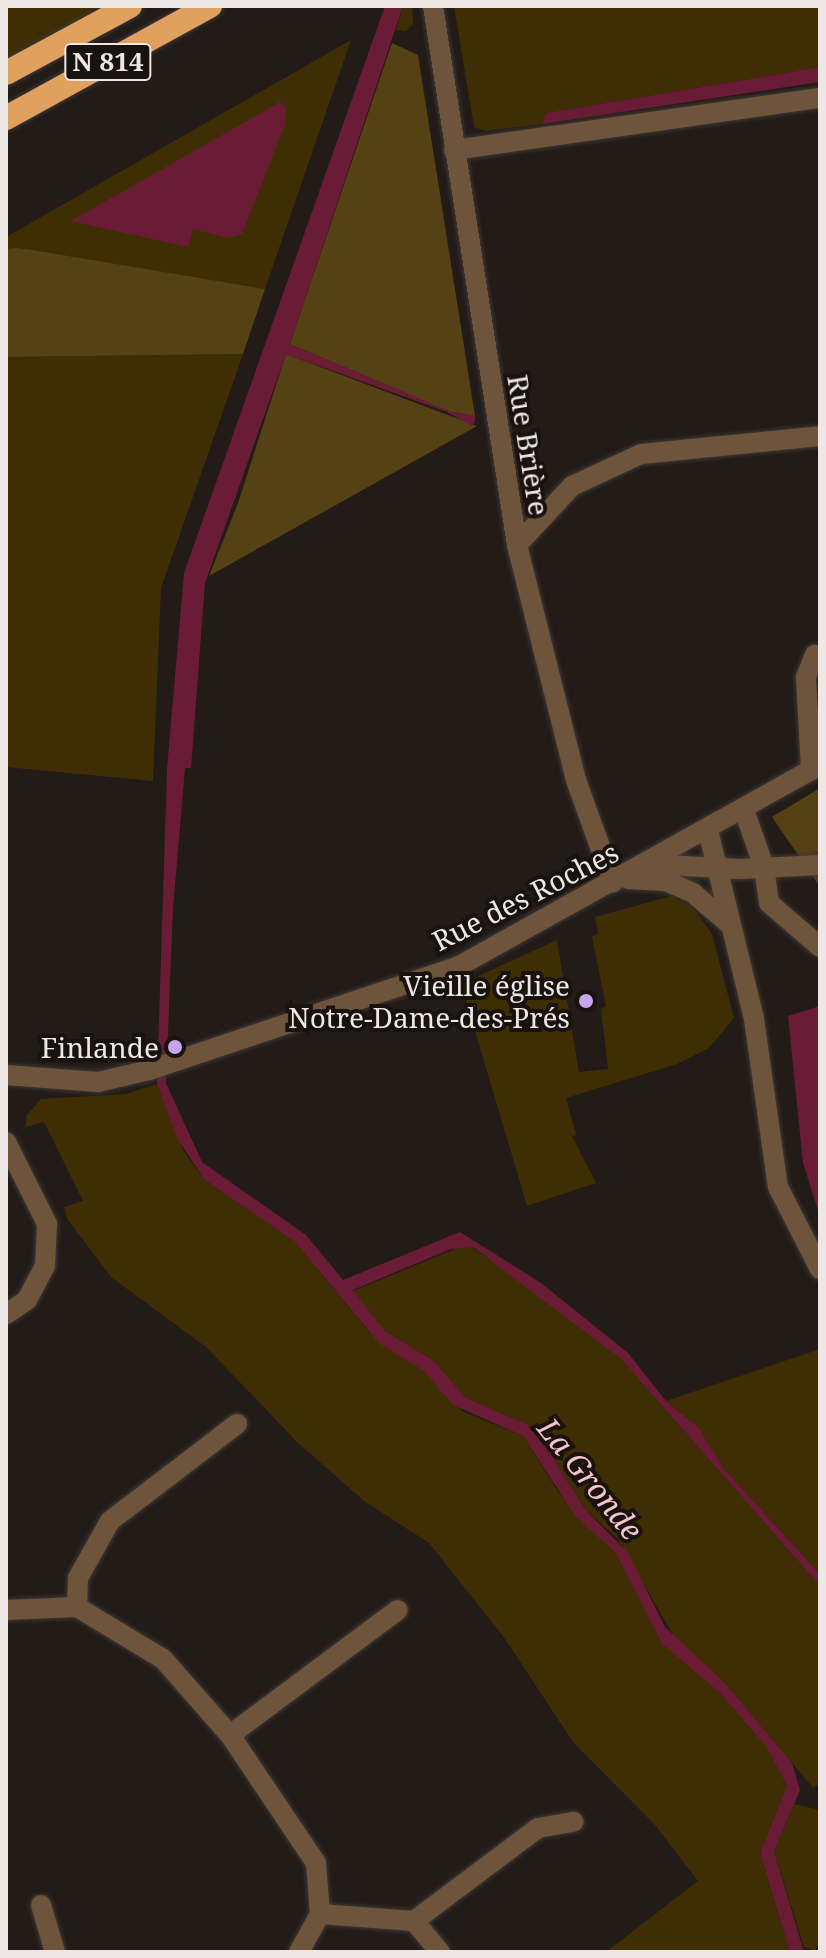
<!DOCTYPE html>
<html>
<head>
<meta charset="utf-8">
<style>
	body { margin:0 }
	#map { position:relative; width:826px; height:1958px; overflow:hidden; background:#221b18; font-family:"Noto Serif",serif }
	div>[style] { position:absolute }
	.green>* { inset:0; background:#3f2e03 }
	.forest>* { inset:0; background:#554214 }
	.water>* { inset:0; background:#6a1c36 }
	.roads { filter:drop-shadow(0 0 2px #3e3835) drop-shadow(0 0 2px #3e3835) }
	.minor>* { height:20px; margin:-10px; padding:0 10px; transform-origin:10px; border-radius:10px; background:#6d543b }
	.highway>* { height:24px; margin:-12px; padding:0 12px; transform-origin:12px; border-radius:12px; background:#e0a15f }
	.dots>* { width:22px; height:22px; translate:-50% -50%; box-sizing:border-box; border:4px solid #19120f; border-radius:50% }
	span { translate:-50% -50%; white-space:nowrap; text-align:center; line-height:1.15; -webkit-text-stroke:8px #19120f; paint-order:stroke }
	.shield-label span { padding:2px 6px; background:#19120f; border:2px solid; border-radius:6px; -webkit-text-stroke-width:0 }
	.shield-label { font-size:26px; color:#ede8e6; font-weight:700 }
	.street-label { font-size:28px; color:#ede8e6 }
	.poi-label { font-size:28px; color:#ede8e6 }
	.right { translate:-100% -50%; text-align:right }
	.water-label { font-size:30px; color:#f5c4ce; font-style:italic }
	.frame { position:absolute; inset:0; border:8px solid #ede8e6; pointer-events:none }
</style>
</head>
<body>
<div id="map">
	<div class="green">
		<div style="clip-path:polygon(6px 6px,103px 6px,6px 58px)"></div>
		<div style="clip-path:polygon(403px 6px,412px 6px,413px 24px,406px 31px,396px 30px)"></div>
		<div style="clip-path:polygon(454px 6px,820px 6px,820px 67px,547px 113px,542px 124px,486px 131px,474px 127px)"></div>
		<div style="clip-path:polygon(351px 40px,265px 289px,6px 249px,6px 237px)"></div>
		<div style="clip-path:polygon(243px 354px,161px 588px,153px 781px,6px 767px,6px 357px)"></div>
		<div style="clip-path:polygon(672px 896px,693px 908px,712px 934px,734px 1018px,709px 1048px,677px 1064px,566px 1098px,576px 1135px,572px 1136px,596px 1183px,527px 1206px,461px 984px,557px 940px,579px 1072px,608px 1069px,601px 1009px,606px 1006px,592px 937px,598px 933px,595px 917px)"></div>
		<div style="clip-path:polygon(157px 1084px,183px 1150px,205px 1180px,295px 1242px,371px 1334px,424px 1371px,462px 1411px,523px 1436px,559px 1493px,615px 1552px,662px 1644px,721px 1694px,767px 1748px,787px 1786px,760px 1853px,790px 1952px,606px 1952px,698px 1881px,655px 1825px,573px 1742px,503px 1636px,429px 1543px,364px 1501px,298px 1443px,206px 1347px,111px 1277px,68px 1220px,64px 1207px,83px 1201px,44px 1122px,25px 1127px,27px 1115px,41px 1099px,126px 1094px)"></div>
		<div style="clip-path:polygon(467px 1244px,534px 1289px,621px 1359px,820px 1586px,820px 1783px,813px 1788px,725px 1683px,679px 1645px,617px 1538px,585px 1509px,533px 1427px,466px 1398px,433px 1360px,385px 1331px,353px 1291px)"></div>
		<div style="clip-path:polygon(820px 1349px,820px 1574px,724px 1469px,699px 1428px,666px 1401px)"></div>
		<div style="clip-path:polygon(794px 1804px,820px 1810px,820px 1941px,815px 1951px,804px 1947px,774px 1851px)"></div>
	</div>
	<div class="forest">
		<div style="clip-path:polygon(392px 43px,418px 55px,475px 416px,448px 411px,290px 344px)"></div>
		<div style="clip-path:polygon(16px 248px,32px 250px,265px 289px,243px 354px,6px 357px,6px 249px)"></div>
		<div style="clip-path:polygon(286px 354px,477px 426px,209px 576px,238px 503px)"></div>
		<div style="clip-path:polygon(820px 788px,820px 887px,772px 817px)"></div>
	</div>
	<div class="water">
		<div style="clip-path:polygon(385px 6px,403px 6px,290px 344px,449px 411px,475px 416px,475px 422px,472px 426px,447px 412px,286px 354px,205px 583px,191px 768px,185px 768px,173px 908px,166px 1083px,202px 1162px,306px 1235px,343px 1280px,460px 1232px,541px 1283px,628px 1353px,666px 1401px,699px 1428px,724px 1469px,820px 1574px,820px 1586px,621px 1359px,473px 1247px,451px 1249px,353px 1290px,385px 1331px,433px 1360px,466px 1398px,533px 1427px,585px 1509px,628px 1553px,665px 1627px,725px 1683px,792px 1763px,800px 1790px,774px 1851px,804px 1952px,790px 1952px,760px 1853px,787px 1786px,767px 1748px,721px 1694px,662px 1644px,615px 1552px,576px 1517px,523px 1436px,453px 1405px,424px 1371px,379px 1343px,295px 1242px,205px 1180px,178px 1140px,157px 1084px,167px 769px,184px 573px)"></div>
		<div style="clip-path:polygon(820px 67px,820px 82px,542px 124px,546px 113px)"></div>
		<div style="clip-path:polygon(280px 102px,286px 107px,285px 124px,242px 234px,228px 238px,193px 229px,188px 247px,71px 221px)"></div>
		<div style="clip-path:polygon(820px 1006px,820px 1217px,803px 1163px,788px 1016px)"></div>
	</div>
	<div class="roads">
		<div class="minor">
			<div style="left:433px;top:6px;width:546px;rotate:81.14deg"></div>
			<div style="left:517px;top:545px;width:242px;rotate:75.9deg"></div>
			<div style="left:576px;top:780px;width:109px;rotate:70.2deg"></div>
			<div style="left:454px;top:150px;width:370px;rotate:-8.1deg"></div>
			<div style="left:517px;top:545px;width:81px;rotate:-47deg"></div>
			<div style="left:572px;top:486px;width:76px;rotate:-24.9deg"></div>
			<div style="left:641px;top:454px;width:180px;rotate:-5.7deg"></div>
			<div style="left:811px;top:770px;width:93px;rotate:-93.1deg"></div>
			<div style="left:806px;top:677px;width:24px;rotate:-68deg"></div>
			<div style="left:744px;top:810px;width:60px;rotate:70.7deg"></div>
			<div style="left:764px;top:867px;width:36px;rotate:82deg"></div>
			<div style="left:769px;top:903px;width:67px;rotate:40.8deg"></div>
			<div style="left:708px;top:830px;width:195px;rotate:76.3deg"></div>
			<div style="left:754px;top:1019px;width:170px;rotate:81.9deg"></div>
			<div style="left:778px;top:1187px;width:92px;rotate:62.9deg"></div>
			<div style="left:648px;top:864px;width:91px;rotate:3.1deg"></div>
			<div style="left:739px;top:869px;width:81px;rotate:-2.8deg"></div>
			<div style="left:628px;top:879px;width:38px;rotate:3deg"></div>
			<div style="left:666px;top:881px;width:30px;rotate:24deg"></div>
			<div style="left:693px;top:893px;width:46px;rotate:40.6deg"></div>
			<div style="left:6px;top:1075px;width:92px;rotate:4.4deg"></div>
			<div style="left:98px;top:1082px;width:52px;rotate:-13.2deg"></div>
			<div style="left:149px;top:1070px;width:327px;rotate:-18.5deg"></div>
			<div style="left:459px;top:966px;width:413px;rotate:-29.1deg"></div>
			<div style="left:6px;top:1142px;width:92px;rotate:63.4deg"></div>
			<div style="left:47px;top:1224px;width:42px;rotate:92.7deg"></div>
			<div style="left:45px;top:1266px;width:38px;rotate:118deg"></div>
			<div style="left:27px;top:1300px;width:25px;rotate:146deg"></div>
			<div style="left:77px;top:1607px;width:29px;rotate:-88deg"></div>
			<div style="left:78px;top:1578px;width:65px;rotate:-60.7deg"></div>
			<div style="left:110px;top:1521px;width:160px;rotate:-37.4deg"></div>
			<div style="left:6px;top:1610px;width:71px;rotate:-2.4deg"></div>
			<div style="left:77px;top:1607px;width:100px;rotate:31.2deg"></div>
			<div style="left:163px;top:1659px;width:101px;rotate:48.6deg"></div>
			<div style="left:230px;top:1735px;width:154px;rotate:56.1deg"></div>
			<div style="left:316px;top:1863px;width:51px;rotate:85.5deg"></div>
			<div style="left:320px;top:1914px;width:43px;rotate:118.9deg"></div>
			<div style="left:230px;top:1735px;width:209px;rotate:-36.7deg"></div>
			<div style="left:41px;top:1905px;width:49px;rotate:73.4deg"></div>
			<div style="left:320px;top:1914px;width:94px;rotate:4.3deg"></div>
			<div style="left:414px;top:1921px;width:155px;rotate:-36.9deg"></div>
			<div style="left:538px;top:1828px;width:36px;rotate:-10deg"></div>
			<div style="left:414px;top:1921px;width:40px;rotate:50deg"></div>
		</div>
		<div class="highway">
			<div style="left:6px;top:73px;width:141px;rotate:-28.4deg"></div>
			<div style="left:6px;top:118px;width:233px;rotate:-28.8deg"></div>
		</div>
	</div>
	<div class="dots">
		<div style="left:586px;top:1001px;background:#c6a6f0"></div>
		<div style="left:175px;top:1047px;background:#c6a6f0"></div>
	</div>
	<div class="shield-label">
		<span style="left:108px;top:62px">N 814</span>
	</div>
	<div class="street-label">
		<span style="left:529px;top:445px;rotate:81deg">Rue Brière</span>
		<span style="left:525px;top:896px;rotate:-27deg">Rue des Roches</span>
	</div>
	<div class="poi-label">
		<span class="right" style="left:570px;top:1001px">Vieille église<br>Notre-Dame-des-Prés</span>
		<span class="right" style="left:159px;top:1047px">Finlande</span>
	</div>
	<div class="water-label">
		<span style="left:590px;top:1479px;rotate:51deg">La Gronde</span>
	</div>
	<div class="frame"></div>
</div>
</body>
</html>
